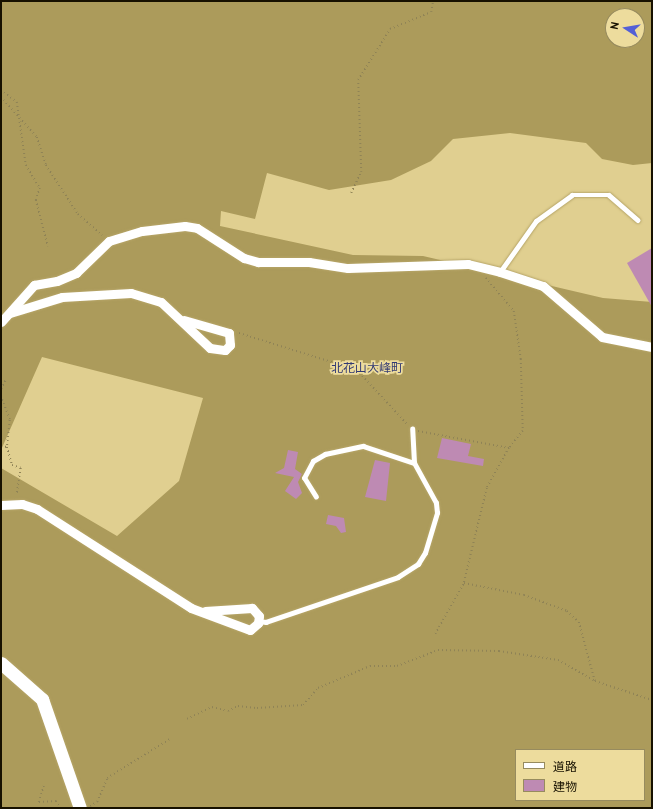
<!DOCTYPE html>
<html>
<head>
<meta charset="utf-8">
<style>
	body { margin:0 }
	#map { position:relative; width:653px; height:809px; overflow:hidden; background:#e0cf90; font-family:"PT Sans","Noto Sans JP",sans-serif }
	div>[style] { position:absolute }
	.forest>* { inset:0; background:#ac9b5b }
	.building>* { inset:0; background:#be8ab3 }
	.path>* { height:1.5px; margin-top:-0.75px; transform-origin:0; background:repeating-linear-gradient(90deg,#8f8356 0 1px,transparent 0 4px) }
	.roads { filter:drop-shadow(0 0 1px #b6a568) drop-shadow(0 0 1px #b6a568) }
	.lane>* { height:4.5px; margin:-2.25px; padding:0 2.25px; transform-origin:2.25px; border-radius:2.25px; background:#fff }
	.street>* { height:9px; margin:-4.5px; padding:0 4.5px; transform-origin:4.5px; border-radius:4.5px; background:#fff }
	.secondary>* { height:13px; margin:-6.5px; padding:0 6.5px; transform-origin:6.5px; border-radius:6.5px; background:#fff }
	span { translate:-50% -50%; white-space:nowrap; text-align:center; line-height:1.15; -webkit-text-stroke:3.5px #eddc9d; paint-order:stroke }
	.neighbourhood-label { font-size:12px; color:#313973 }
	.frame { position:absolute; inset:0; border:2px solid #171100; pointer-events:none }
	.legend { position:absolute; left:515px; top:749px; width:130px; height:52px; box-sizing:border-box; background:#eddc9d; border:1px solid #978b5e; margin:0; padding:5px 7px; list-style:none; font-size:12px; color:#171100 }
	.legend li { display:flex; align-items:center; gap:8px; height:20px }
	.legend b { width:20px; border:1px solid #978b5e }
	.north { position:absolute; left:605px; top:8px; width:40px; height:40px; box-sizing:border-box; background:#eddc9d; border:1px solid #978b5e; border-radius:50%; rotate:282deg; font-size:11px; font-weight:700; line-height:16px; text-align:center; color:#171100 }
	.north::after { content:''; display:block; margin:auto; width:14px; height:18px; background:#5460d6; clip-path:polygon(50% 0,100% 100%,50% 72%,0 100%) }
</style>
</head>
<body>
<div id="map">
	<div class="forest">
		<div style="clip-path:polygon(evenodd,1px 1px,652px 1px,652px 163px,633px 165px,602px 159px,586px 143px,510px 133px,453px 139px,431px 161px,391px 180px,329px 190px,267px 173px,255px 219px,221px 211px,220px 226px,353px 255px,423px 256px,603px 298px,652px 302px,652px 808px,1px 808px,1px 468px,117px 536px,179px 481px,203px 398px,42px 357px,1px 450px,1px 1px,613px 16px,637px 16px,637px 40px,613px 40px,613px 16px,1px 1px,516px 750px,644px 750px,644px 800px,516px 800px,516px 750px)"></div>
	</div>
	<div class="building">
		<div style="clip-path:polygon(652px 248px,652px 307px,627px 263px)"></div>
		<div style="clip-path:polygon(442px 438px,471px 444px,468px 456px,484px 459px,483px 466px,437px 458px)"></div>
		<div style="clip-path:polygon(288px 450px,298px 452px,295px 469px,302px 474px,298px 482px,302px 493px,296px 499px,285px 491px,294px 477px,275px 473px,284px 468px)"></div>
		<div style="clip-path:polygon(375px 460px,390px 463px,386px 501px,365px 497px)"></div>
		<div style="clip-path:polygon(328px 515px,344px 518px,346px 532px,341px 533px,336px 526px,326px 524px)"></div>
	</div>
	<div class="path">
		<div style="left:1px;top:90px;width:20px;rotate:37deg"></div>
		<div style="left:17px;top:102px;width:64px;rotate:81.9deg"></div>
		<div style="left:26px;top:165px;width:27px;rotate:59deg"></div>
		<div style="left:40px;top:188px;width:13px;rotate:108deg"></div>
		<div style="left:36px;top:200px;width:48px;rotate:75.4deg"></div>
		<div style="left:1px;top:97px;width:54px;rotate:48deg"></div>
		<div style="left:37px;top:137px;width:29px;rotate:72deg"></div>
		<div style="left:46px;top:165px;width:59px;rotate:56.9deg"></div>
		<div style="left:78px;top:214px;width:32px;rotate:41deg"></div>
		<div style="left:351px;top:193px;width:23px;rotate:-65deg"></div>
		<div style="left:361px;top:172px;width:92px;rotate:-91.9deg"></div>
		<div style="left:358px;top:80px;width:60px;rotate:-57.9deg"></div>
		<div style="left:390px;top:29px;width:44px;rotate:-22.5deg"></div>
		<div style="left:431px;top:12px;width:11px;rotate:-80deg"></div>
		<div style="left:486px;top:278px;width:43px;rotate:49.7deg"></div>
		<div style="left:514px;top:311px;width:49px;rotate:81.7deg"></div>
		<div style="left:521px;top:359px;width:72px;rotate:88.4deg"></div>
		<div style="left:523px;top:431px;width:22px;rotate:129deg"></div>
		<div style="left:239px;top:333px;width:124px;rotate:17.4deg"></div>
		<div style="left:357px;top:370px;width:74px;rotate:47.2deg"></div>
		<div style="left:1px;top:389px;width:11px;rotate:-63deg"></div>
		<div style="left:1px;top:396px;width:26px;rotate:69deg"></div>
		<div style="left:10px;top:420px;width:27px;rotate:96deg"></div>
		<div style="left:7px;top:447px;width:19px;rotate:74deg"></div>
		<div style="left:12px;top:465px;width:9px;rotate:18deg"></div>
		<div style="left:21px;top:468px;width:26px;rotate:99deg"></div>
		<div style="left:418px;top:431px;width:93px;rotate:10.6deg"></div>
		<div style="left:509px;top:448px;width:46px;rotate:118.8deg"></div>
		<div style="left:487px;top:488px;width:98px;rotate:103.6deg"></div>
		<div style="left:1px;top:446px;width:6px;rotate:9deg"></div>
		<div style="left:435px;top:634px;width:59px;rotate:-60.4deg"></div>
		<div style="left:464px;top:583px;width:61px;rotate:11.3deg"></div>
		<div style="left:524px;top:595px;width:46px;rotate:20.4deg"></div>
		<div style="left:567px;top:611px;width:16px;rotate:43deg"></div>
		<div style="left:579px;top:622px;width:61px;rotate:74.8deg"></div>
		<div style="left:187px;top:719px;width:28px;rotate:-26deg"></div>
		<div style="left:212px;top:707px;width:16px;rotate:14deg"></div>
		<div style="left:228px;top:711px;width:11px;rotate:-27deg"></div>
		<div style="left:238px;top:706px;width:19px;rotate:6deg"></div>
		<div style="left:257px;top:708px;width:46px;rotate:-3.7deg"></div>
		<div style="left:303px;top:705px;width:23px;rotate:-49deg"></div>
		<div style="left:318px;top:688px;width:56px;rotate:-22.9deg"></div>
		<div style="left:370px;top:666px;width:27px"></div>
		<div style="left:397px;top:666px;width:44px;rotate:-21.3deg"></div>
		<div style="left:438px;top:650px;width:61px;rotate:0.9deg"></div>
		<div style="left:499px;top:651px;width:60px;rotate:8.7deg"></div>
		<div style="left:558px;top:660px;width:43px;rotate:29.6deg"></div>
		<div style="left:595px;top:681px;width:60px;rotate:18.4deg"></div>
		<div style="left:44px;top:786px;width:17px;rotate:107deg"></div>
		<div style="left:39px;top:802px;width:17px;rotate:-3deg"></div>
		<div style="left:56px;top:801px;width:9px;rotate:54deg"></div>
		<div style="left:90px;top:806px;width:8px;rotate:-30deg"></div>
		<div style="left:97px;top:802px;width:26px;rotate:-67deg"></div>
		<div style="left:107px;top:778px;width:74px;rotate:-31.8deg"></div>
	</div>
	<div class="roads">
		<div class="lane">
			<div style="left:500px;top:272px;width:62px;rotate:-54.8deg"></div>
			<div style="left:536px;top:221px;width:44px;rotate:-35.8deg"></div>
			<div style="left:572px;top:195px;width:37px"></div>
			<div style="left:609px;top:195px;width:38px;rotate:41deg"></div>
			<div style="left:316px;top:497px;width:22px;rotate:-122deg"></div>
			<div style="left:304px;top:478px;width:19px;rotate:-62deg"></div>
			<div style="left:313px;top:461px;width:14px;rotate:-30deg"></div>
			<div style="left:325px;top:454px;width:39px;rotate:-12deg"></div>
			<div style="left:363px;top:446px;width:54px;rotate:18.4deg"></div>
			<div style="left:258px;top:621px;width:8px;rotate:7deg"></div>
			<div style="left:266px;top:622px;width:139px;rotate:-18.8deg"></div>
			<div style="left:398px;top:577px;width:24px;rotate:-33deg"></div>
			<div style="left:418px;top:564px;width:13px;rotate:-58deg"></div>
			<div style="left:425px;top:553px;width:42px;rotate:-73.3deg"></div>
			<div style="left:437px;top:513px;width:10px;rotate:-96deg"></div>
			<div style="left:436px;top:503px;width:46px;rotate:-118.8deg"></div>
			<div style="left:414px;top:463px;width:34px;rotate:-93deg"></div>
		</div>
		<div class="street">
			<div style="left:10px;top:313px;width:54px;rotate:-17.1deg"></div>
			<div style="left:62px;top:297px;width:69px;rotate:-3.3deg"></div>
			<div style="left:131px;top:293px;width:31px;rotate:17deg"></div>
			<div style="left:161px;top:302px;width:67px;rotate:43.2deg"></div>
			<div style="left:210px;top:348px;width:15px;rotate:8deg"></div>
			<div style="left:225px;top:350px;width:7px;rotate:-45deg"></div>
			<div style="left:230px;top:345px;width:12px;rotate:-95deg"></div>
			<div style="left:229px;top:333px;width:47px;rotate:-163.9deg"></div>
			<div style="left:1px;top:322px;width:50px;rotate:-48.3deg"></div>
			<div style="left:34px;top:285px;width:23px;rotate:-10deg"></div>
			<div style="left:57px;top:281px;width:21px;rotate:-23deg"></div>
			<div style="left:76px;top:273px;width:46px;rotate:-44.1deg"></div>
			<div style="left:109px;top:241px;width:34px;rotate:-17deg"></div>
			<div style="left:142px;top:231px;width:43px;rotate:-6.6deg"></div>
			<div style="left:185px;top:226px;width:12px;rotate:9deg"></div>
			<div style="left:197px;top:228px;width:56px;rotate:32.6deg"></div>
			<div style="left:244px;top:258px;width:15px;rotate:16deg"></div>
			<div style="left:258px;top:262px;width:51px"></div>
			<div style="left:309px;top:262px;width:39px;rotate:9deg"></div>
			<div style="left:348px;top:268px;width:120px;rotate:-1.9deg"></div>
			<div style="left:468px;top:264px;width:33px;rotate:14deg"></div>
			<div style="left:500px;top:272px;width:45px;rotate:18deg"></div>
			<div style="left:543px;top:286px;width:78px;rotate:40.8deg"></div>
			<div style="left:602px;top:337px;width:51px;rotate:11.3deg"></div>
			<div style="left:1px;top:505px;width:21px;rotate:-3deg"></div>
			<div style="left:22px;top:504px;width:16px;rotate:18deg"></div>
			<div style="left:37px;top:509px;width:183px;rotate:32.7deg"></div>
			<div style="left:191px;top:608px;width:63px;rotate:20.4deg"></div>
			<div style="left:250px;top:630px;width:11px;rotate:-41deg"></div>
			<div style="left:258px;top:623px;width:7px;rotate:-82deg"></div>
			<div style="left:259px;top:616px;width:11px;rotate:-131deg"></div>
			<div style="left:252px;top:608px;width:47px;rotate:176.3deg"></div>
		</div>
		<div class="secondary">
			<div style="left:1px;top:663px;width:55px;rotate:41.3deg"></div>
			<div style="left:42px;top:699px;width:115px;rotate:70.8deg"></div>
		</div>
	</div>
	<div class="neighbourhood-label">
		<span style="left:367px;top:368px">北花山大峰町</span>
	</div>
	<div class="frame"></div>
	<ul class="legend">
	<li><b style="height:5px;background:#fff"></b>道路</li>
	<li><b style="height:11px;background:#be8ab3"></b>建物</li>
	</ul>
	<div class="north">N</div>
</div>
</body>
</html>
